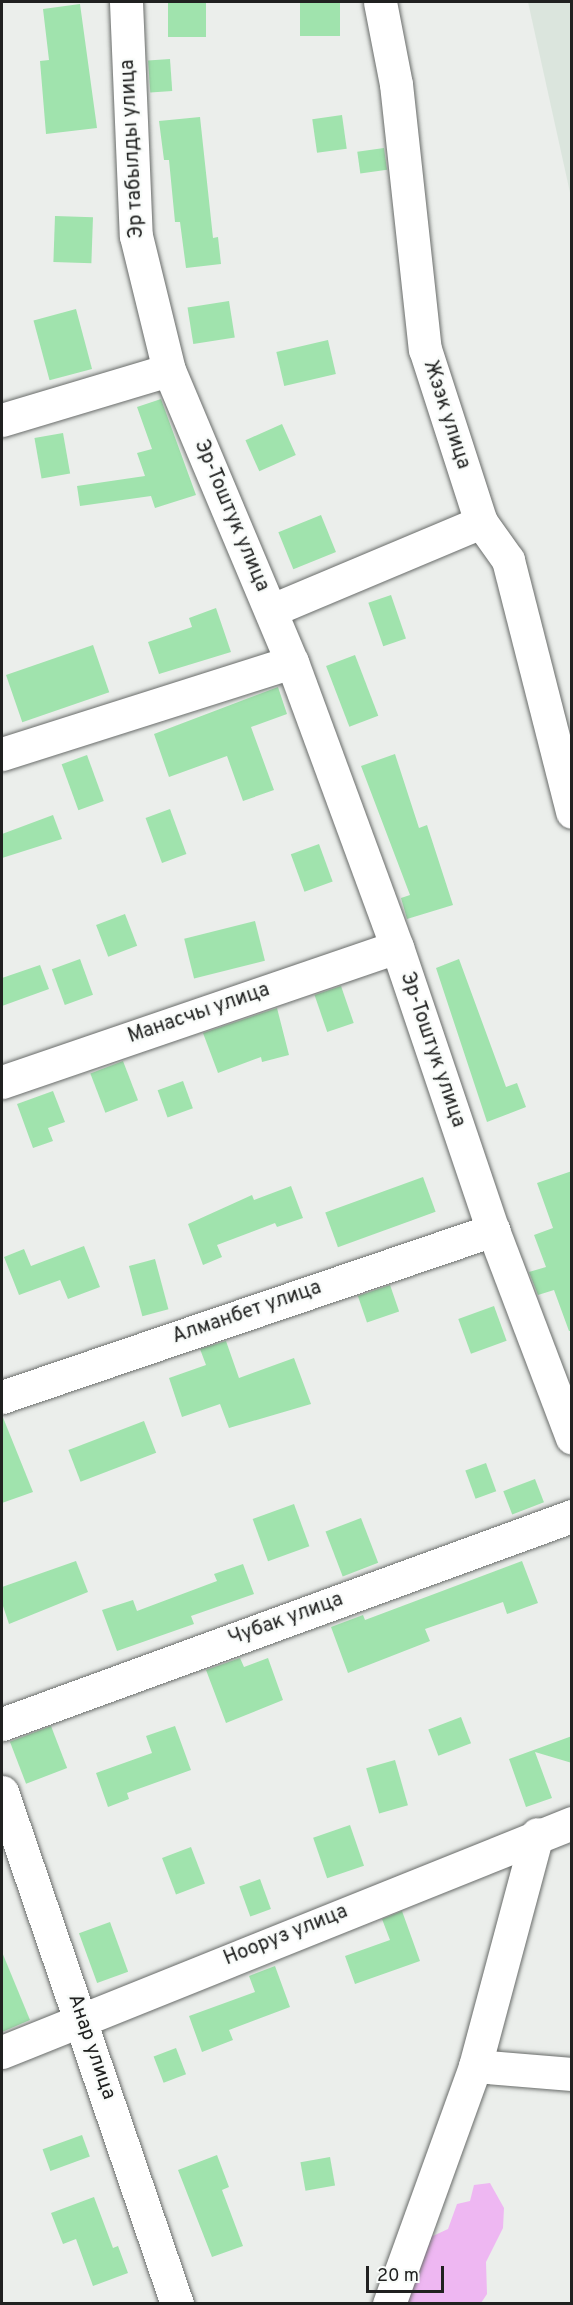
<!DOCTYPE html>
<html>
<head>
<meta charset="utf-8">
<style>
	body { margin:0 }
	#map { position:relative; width:573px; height:2305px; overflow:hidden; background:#ebeeeb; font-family:Overpass,sans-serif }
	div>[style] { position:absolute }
	.built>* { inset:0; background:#dbe5dd }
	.water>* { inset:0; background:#eeb7f2 }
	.building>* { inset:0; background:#a0e3ad; transform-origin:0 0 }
	.roads { filter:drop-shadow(0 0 2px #696c6a) drop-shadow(0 0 2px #696c6a) }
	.minor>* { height:33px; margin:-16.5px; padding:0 16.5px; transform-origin:16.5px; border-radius:16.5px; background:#fff }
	span { translate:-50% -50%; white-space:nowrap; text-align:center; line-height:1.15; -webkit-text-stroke:4.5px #f8fbf9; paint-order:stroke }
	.street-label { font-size:20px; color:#202120 }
	.frame { position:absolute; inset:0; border:3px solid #202120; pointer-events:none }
	.scale { position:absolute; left:366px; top:2266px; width:78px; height:27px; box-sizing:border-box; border:3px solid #202120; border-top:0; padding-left:8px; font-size:18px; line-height:21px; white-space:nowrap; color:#202120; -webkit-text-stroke:4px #f8fbf9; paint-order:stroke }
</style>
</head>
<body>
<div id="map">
	<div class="built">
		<div style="clip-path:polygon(528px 2px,571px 2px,571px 197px)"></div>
	</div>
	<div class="water">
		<div style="clip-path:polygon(490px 2183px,504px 2208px,503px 2228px,486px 2262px,487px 2294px,481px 2303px,394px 2304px,420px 2242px,448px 2229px,457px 2204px,470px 2201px,474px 2185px)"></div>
	</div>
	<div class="building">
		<div style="left:168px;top:2px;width:38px;height:35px"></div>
		<div style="left:300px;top:2px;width:40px;height:34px"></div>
		<div style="clip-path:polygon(80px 4px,97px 128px,46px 134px,40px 61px,49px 60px,43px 9px)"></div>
		<div style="left:170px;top:59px;width:32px;height:22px;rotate:86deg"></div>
		<div style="left:342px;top:115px;width:34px;height:30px;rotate:82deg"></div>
		<div style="clip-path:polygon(200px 117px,213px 238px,218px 237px,221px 264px,186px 268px,180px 222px,175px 222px,169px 160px,164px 160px,159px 121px)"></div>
		<div style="left:384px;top:148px;width:22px;height:27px;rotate:82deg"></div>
		<div style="left:55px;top:216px;width:38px;height:46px;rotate:2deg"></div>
		<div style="left:229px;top:301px;width:37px;height:42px;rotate:81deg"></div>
		<div style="left:76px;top:309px;width:62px;height:44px;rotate:75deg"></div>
		<div style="left:328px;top:340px;width:35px;height:53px;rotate:77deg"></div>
		<div style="clip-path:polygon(161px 399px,196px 495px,155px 508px,151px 496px,80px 506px,77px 486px,145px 476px,137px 453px,152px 449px,137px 407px)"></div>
		<div style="left:282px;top:424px;width:34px;height:40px;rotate:66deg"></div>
		<div style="left:63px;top:433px;width:41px;height:29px;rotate:80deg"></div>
		<div style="left:321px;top:515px;width:40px;height:46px;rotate:68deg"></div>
		<div style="left:391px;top:595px;width:46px;height:24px;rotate:71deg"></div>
		<div style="clip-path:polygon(216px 608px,231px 652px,159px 674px,148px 642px,192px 627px,189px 618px)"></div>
		<div style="left:93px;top:645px;width:50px;height:92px;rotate:71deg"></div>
		<div style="left:355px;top:655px;width:65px;height:31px;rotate:69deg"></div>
		<div style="clip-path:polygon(278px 687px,287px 714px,251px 727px,274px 790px,243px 801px,227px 756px,169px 777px,154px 734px)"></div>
		<div style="clip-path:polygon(395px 754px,419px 828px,427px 825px,453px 905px,407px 919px,401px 898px,410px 895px,361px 766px)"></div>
		<div style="left:87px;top:755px;width:49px;height:27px;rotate:70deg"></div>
		<div style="left:170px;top:809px;width:48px;height:26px;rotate:70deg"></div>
		<div style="clip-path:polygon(53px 815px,62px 839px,2px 858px,2px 834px)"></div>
		<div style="left:319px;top:844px;width:40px;height:30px;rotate:70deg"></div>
		<div style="left:125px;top:914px;width:34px;height:31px;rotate:69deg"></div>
		<div style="left:255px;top:921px;width:41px;height:73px;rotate:76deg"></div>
		<div style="left:80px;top:959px;width:38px;height:30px;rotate:70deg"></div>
		<div style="clip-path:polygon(459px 959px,506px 1087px,517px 1083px,526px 1107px,487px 1122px,436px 968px)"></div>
		<div style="clip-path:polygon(40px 965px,49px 989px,2px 1006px,2px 978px)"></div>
		<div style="left:341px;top:986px;width:39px;height:28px;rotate:71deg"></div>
		<div style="clip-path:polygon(277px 1008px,289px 1055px,262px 1062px,261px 1057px,218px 1073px,203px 1033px)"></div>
		<div style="left:123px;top:1061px;width:42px;height:35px;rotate:69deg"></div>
		<div style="left:183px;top:1081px;width:29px;height:27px;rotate:70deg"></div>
		<div style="clip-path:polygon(53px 1091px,65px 1122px,48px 1128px,53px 1141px,33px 1148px,17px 1104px)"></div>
		<div style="clip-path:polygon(572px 1171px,572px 1331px,569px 1331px,554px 1290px,538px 1295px,529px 1272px,546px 1267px,534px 1235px,553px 1228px,537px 1183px)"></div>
		<div style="left:423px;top:1177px;width:37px;height:104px;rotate:70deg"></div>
		<div style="clip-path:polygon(291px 1186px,303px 1218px,277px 1227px,275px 1223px,217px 1245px,222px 1257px,203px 1265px,188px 1224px,252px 1195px,254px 1200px)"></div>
		<div style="clip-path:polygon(84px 1246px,100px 1287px,68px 1299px,60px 1280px,19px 1295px,4px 1257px,24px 1249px,31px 1266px)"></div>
		<div style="left:155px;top:1259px;width:52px;height:27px;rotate:75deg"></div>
		<div style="left:390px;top:1285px;width:28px;height:34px;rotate:71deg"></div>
		<div style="left:494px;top:1306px;width:37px;height:38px;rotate:70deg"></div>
		<div style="clip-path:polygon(226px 1341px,239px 1378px,294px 1358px,311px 1404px,229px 1428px,220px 1404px,182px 1417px,169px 1378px,206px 1365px,200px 1349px)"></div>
		<div style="clip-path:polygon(2px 1415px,33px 1492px,2px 1503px)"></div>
		<div style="left:144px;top:1421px;width:34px;height:81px;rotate:69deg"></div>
		<div style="left:486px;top:1463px;width:30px;height:22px;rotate:70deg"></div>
		<div style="left:535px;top:1479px;width:25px;height:34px;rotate:69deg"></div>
		<div style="left:294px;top:1504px;width:45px;height:44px;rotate:70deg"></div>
		<div style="left:361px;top:1518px;width:48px;height:38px;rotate:69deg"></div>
		<div style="clip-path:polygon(76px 1561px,88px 1592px,9px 1624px,2px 1603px,2px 1587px)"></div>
		<div style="clip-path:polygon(522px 1561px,538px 1603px,507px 1614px,503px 1602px,425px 1629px,430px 1641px,348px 1673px,331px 1627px,363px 1615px,365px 1620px)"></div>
		<div style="clip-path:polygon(243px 1564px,254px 1594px,191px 1616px,194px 1624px,117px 1651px,102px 1610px,133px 1600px,137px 1611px,217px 1581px,214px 1574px)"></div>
		<div style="clip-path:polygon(240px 1658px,244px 1667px,268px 1658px,283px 1700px,226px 1723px,206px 1670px)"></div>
		<div style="left:461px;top:1717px;width:28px;height:35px;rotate:69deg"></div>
		<div style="left:51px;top:1726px;width:45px;height:44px;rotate:69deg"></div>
		<div style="clip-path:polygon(175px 1726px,191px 1770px,127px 1793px,129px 1799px,108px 1807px,96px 1773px,152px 1753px,146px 1736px)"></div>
		<div style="clip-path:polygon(572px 1736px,572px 1763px,535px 1752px,552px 1798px,526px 1807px,509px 1759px)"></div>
		<div style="left:395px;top:1760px;width:47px;height:30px;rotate:74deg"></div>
		<div style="left:350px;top:1825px;width:43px;height:39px;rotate:71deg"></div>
		<div style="left:191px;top:1847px;width:39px;height:31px;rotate:69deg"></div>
		<div style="left:260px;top:1879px;width:32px;height:22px;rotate:70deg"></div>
		<div style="clip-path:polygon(402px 1911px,420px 1961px,355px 1984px,345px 1956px,390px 1940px,382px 1919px)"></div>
		<div style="left:110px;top:1922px;width:53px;height:33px;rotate:70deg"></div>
		<div style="clip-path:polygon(2px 1952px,30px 2020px,2px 2032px)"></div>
		<div style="clip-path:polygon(275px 1966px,290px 2007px,229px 2030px,233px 2040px,202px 2052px,189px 2016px,255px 1992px,249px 1976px)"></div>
		<div style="left:176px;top:2048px;width:28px;height:24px;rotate:69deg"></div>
		<div style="left:82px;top:2135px;width:23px;height:42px;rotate:70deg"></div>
		<div style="clip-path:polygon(217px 2155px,229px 2187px,222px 2190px,243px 2246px,212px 2257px,178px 2170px)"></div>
		<div style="left:330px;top:2157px;width:29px;height:30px;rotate:80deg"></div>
		<div style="clip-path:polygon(94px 2197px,113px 2248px,118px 2246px,128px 2273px,93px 2286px,76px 2239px,63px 2244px,51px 2213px)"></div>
	</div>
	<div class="roads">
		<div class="minor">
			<div style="left:126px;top:2px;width:234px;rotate:87.6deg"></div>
			<div style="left:136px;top:236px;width:138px;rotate:76.2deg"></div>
			<div style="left:169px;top:370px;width:317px;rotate:67.2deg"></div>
			<div style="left:292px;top:662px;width:304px;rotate:69.8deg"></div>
			<div style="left:397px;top:947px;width:299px;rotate:71.3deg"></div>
			<div style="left:493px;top:1230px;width:222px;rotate:69.2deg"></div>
			<div style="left:380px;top:2px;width:84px;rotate:79deg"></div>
			<div style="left:396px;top:84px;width:267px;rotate:83.8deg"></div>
			<div style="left:425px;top:349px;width:182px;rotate:72.1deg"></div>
			<div style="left:481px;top:522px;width:47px;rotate:54.6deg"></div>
			<div style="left:508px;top:560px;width:260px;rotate:75.7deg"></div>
			<div style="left:2px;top:420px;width:174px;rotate:-16.7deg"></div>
			<div style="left:272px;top:610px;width:227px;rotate:-22.8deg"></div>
			<div style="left:2px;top:754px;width:304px;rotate:-17.6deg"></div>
			<div style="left:2px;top:1082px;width:417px;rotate:-18.9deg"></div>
			<div style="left:2px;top:1397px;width:519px;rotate:-18.78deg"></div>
			<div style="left:2px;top:1724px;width:607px;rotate:-20.05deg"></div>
			<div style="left:2px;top:1792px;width:541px;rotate:71.13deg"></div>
			<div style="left:2px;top:2052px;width:614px;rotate:-21.89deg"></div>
			<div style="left:475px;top:2066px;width:97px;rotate:4.7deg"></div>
			<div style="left:389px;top:2304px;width:253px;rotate:-70.1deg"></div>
			<div style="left:475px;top:2066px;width:240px;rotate:-75deg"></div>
		</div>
	</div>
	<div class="street-label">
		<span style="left:133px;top:149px;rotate:-93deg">Эр табылды улица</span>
		<span style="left:446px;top:415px;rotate:72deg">Жээк улица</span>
		<span style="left:231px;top:516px;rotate:67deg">Эр-Тоштук улица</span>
		<span style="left:199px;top:1014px;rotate:-19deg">Манасчы улица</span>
		<span style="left:432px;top:1050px;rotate:71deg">Эр-Тоштук улица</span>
		<span style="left:247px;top:1313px;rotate:-19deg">Алманбет улица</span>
		<span style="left:286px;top:1620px;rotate:-20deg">Чубак улица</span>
		<span style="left:286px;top:1936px;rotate:-22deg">Нооруз улица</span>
		<span style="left:91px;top:2047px;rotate:71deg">Анар улица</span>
	</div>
	<div class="frame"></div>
	<div class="scale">20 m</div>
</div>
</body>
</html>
